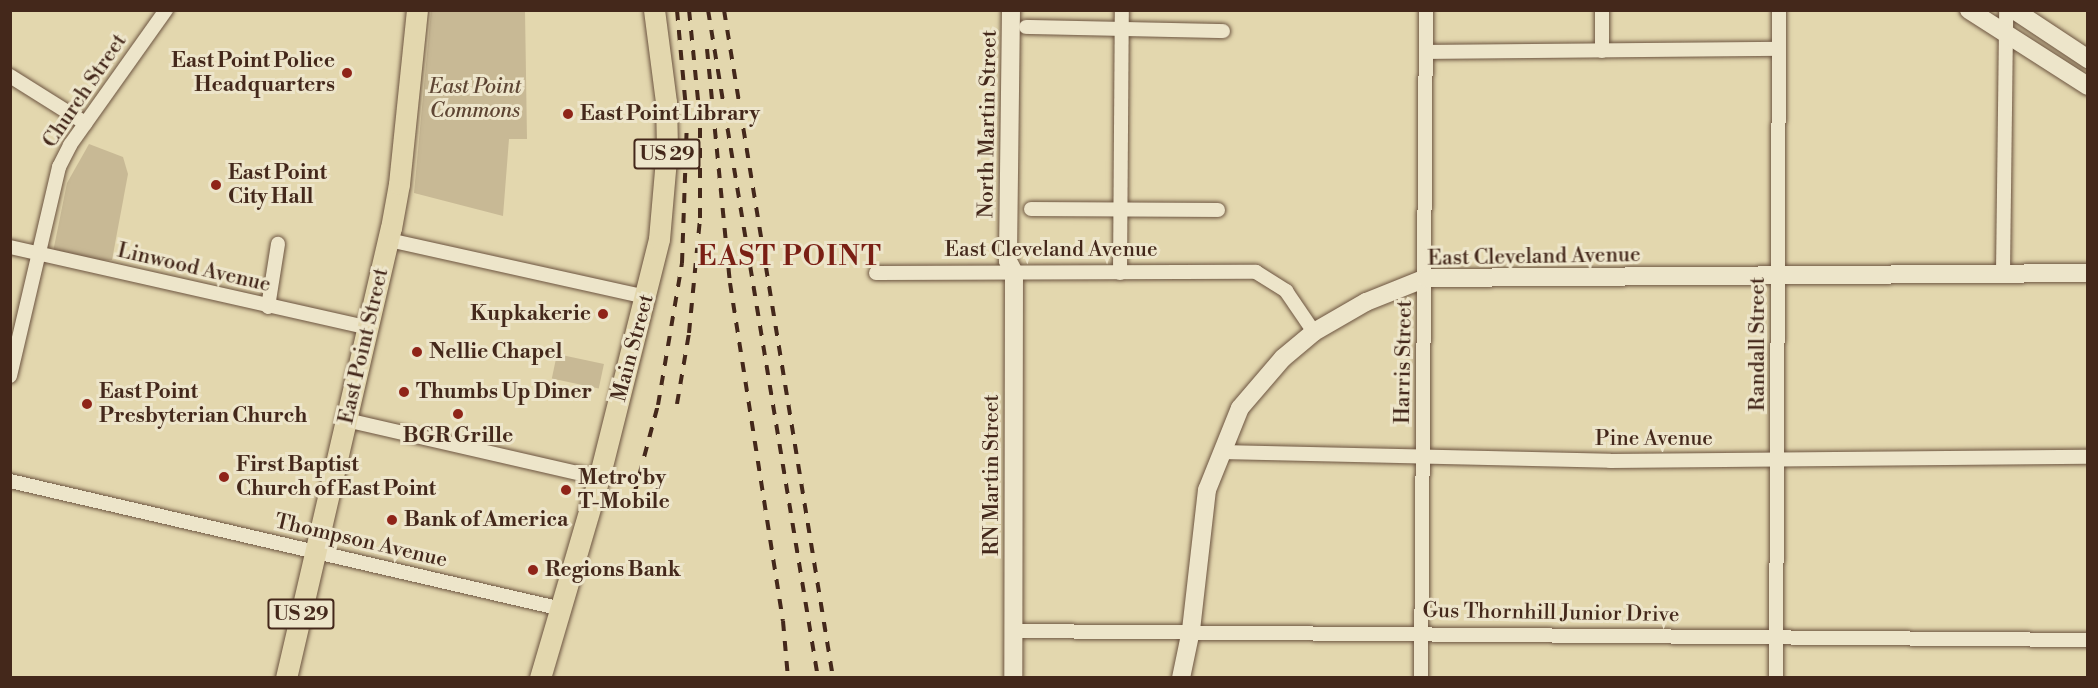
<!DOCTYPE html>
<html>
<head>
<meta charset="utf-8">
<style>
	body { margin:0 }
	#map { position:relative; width:2098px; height:688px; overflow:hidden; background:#e3d7ae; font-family:"Libre Bodoni",serif }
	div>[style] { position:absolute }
	.green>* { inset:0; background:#c8b995; transform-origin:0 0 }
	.roads { filter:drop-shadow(0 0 2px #6c5440) drop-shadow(0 0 2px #6c5440) }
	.street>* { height:14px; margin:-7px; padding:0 7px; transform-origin:7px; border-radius:7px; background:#ede5ca }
	.secondary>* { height:18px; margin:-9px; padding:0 9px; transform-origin:9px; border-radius:9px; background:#ede5ca }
	.primary>* { height:21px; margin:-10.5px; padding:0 10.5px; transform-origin:10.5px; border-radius:10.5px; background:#e3d7ae }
	.rail>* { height:4px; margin-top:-2px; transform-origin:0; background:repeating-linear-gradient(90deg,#44281b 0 10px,transparent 0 20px) }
	.dots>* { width:16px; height:16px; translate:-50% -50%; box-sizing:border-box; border:3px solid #ede5ca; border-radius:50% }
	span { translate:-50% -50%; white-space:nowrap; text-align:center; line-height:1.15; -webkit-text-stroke:6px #ede5ca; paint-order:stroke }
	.shield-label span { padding:2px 4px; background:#ede5ca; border:2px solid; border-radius:4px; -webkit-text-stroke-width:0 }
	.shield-label { font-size:20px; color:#44281b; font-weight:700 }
	.poi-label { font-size:21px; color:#44281b; font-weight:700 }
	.right { translate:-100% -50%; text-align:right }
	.left { translate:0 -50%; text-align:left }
	.park-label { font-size:21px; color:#5e4533; font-style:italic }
	.street-label { font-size:21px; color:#44281b }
	.district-label { font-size:27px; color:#7a1f14; font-weight:700; letter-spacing:1.5px }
	.frame { position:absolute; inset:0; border:12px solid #44281b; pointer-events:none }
</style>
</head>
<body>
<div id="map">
	<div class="green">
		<div style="clip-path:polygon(431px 11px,525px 11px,527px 139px,509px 139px,503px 216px,414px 193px)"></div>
		<div style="clip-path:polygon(89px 144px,123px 157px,128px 174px,112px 260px,88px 261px,53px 252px,67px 183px)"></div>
		<div style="left:557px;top:354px;width:48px;height:25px;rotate:12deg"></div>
	</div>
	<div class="roads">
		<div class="street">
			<div style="left:1602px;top:10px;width:41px;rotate:90deg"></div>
			<div style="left:1026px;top:27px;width:197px;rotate:1.2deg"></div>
			<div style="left:1426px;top:52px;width:353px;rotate:-0.5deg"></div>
			<div style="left:10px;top:76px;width:89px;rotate:32.1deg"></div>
			<div style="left:1031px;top:209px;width:187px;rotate:0.3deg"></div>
			<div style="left:389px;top:240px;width:264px;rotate:12.5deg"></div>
			<div style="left:10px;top:247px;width:367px;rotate:12.7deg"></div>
			<div style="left:876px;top:273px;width:380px;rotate:-0.2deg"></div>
			<div style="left:1256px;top:272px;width:36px;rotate:32deg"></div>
			<div style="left:1286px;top:291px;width:50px;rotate:55.7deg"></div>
			<div style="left:1120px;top:273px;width:263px;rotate:-89.6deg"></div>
			<div style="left:2003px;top:273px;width:263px;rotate:-89.3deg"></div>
			<div style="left:268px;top:307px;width:64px;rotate:-81deg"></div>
			<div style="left:10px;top:376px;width:215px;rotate:-76.8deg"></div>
			<div style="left:59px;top:167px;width:25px;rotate:-63deg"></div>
			<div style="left:70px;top:145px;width:166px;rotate:-54.6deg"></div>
			<div style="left:346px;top:420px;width:260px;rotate:12.9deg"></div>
			<div style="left:1221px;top:452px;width:389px;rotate:1.3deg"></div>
			<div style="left:1610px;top:461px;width:478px;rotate:-0.5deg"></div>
			<div style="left:10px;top:481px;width:567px;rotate:13.06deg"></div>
			<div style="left:1014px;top:631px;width:1074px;rotate:0.48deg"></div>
			<div style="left:1421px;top:678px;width:668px;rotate:-89.57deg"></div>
			<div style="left:1776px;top:678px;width:668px;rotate:-89.74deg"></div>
		</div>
		<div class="secondary">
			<div style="left:1011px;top:10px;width:251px;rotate:90.7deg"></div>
			<div style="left:1008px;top:261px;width:13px;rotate:63deg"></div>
			<div style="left:1014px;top:273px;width:405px;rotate:90.1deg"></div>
			<div style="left:1969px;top:10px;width:141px;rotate:32.6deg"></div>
			<div style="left:2014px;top:10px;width:89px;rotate:33.5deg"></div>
			<div style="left:1181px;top:678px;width:49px;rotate:-78.2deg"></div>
			<div style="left:1191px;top:630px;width:141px;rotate:-83.5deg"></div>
			<div style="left:1207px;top:490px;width:88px;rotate:-68.1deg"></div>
			<div style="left:1240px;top:408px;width:66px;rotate:-49.3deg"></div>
			<div style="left:1283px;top:358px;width:40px;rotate:-40deg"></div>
			<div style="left:1314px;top:332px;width:60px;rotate:-30deg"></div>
			<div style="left:1366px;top:302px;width:65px;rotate:-21.8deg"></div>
			<div style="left:1426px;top:278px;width:662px;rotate:-0.43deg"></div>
		</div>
		<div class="primary">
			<div style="left:286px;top:678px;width:462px;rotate:-76.9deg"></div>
			<div style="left:391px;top:228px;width:45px;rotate:-79.7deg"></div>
			<div style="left:399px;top:184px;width:175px;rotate:-84.1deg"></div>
			<div style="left:540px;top:678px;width:209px;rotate:-73.6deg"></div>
			<div style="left:599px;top:478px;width:246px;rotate:-75.9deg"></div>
			<div style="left:659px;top:239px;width:91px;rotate:-85deg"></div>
			<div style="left:667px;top:148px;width:46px;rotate:-91.2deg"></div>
			<div style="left:666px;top:102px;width:93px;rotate:-97.4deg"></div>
		</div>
	</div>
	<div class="rail">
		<div style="left:708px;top:10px;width:677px;rotate:80.65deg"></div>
		<div style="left:724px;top:10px;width:677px;rotate:80.73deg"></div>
		<div style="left:707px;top:49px;width:235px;rotate:84.4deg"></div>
		<div style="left:730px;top:283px;width:342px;rotate:81.1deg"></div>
		<div style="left:783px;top:621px;width:57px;rotate:85deg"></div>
		<div style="left:677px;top:404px;width:72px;rotate:-80.4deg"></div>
		<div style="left:689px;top:333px;width:116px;rotate:-84.5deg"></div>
		<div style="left:700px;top:218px;width:98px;rotate:-90deg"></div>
		<div style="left:700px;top:120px;width:111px;rotate:-95.7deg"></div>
		<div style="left:634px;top:495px;width:93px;rotate:-75.1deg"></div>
		<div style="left:658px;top:405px;width:144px;rotate:-80.4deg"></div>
		<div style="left:682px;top:263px;width:143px;rotate:-88deg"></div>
		<div style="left:687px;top:120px;width:110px;rotate:-95.2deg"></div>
	</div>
	<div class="dots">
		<div style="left:347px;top:73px;background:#8f2418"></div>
		<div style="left:568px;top:114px;background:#8f2418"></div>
		<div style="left:216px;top:185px;background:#8f2418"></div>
		<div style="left:603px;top:314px;background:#8f2418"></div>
		<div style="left:417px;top:352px;background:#8f2418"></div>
		<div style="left:404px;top:392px;background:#8f2418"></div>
		<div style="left:87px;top:404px;background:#8f2418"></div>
		<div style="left:458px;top:414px;background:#8f2418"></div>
		<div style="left:224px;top:477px;background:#8f2418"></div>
		<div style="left:566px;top:490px;background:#8f2418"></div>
		<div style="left:392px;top:520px;background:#8f2418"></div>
		<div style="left:533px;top:570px;background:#8f2418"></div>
	</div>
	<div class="shield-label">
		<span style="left:667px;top:154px">US 29</span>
		<span style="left:301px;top:614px">US 29</span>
	</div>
	<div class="poi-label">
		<span class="right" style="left:335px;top:73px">East Point Police<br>Headquarters</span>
		<span class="left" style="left:580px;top:114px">East Point Library</span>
		<span class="left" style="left:228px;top:185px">East Point<br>City Hall</span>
		<span class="right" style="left:591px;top:314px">Kupkakerie</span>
		<span class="left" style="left:429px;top:352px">Nellie Chapel</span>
		<span class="left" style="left:99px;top:404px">East Point<br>Presbyterian Church</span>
		<span class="left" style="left:416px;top:392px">Thumbs Up Diner</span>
		<span style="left:458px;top:436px">BGR Grille</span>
		<span class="left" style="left:236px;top:477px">First Baptist<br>Church of East Point</span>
		<span class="left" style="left:578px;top:490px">Metro by<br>T-Mobile</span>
		<span class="left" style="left:404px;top:520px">Bank of America</span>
		<span class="left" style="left:545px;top:570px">Regions Bank</span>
	</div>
	<div class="park-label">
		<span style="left:475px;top:99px">East Point<br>Commons</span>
	</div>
	<div class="street-label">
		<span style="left:85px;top:91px;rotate:-56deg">Church Street</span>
		<span style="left:988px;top:124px;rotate:-89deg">North Martin Street</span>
		<span style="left:1051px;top:250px">East Cleveland Avenue</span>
		<span style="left:1534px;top:257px;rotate:-1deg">East Cleveland Avenue</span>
		<span style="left:194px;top:268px;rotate:13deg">Linwood Avenue</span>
		<span style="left:1758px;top:344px;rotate:-90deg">Randall Street</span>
		<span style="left:364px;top:346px;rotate:-77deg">East Point Street</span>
		<span style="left:633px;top:348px;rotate:-75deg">Main Street</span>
		<span style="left:1404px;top:362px;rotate:-89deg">Harris Street</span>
		<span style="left:1654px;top:439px">Pine Avenue</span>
		<span style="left:992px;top:475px;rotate:-90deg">RN Martin Street</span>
		<span style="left:361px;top:541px;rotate:13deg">Thompson Avenue</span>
		<span style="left:1551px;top:613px;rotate:1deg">Gus Thornhill Junior Drive</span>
	</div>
	<div class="district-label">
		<span style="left:790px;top:258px">EAST POINT</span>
	</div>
	<div class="frame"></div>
</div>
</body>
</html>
